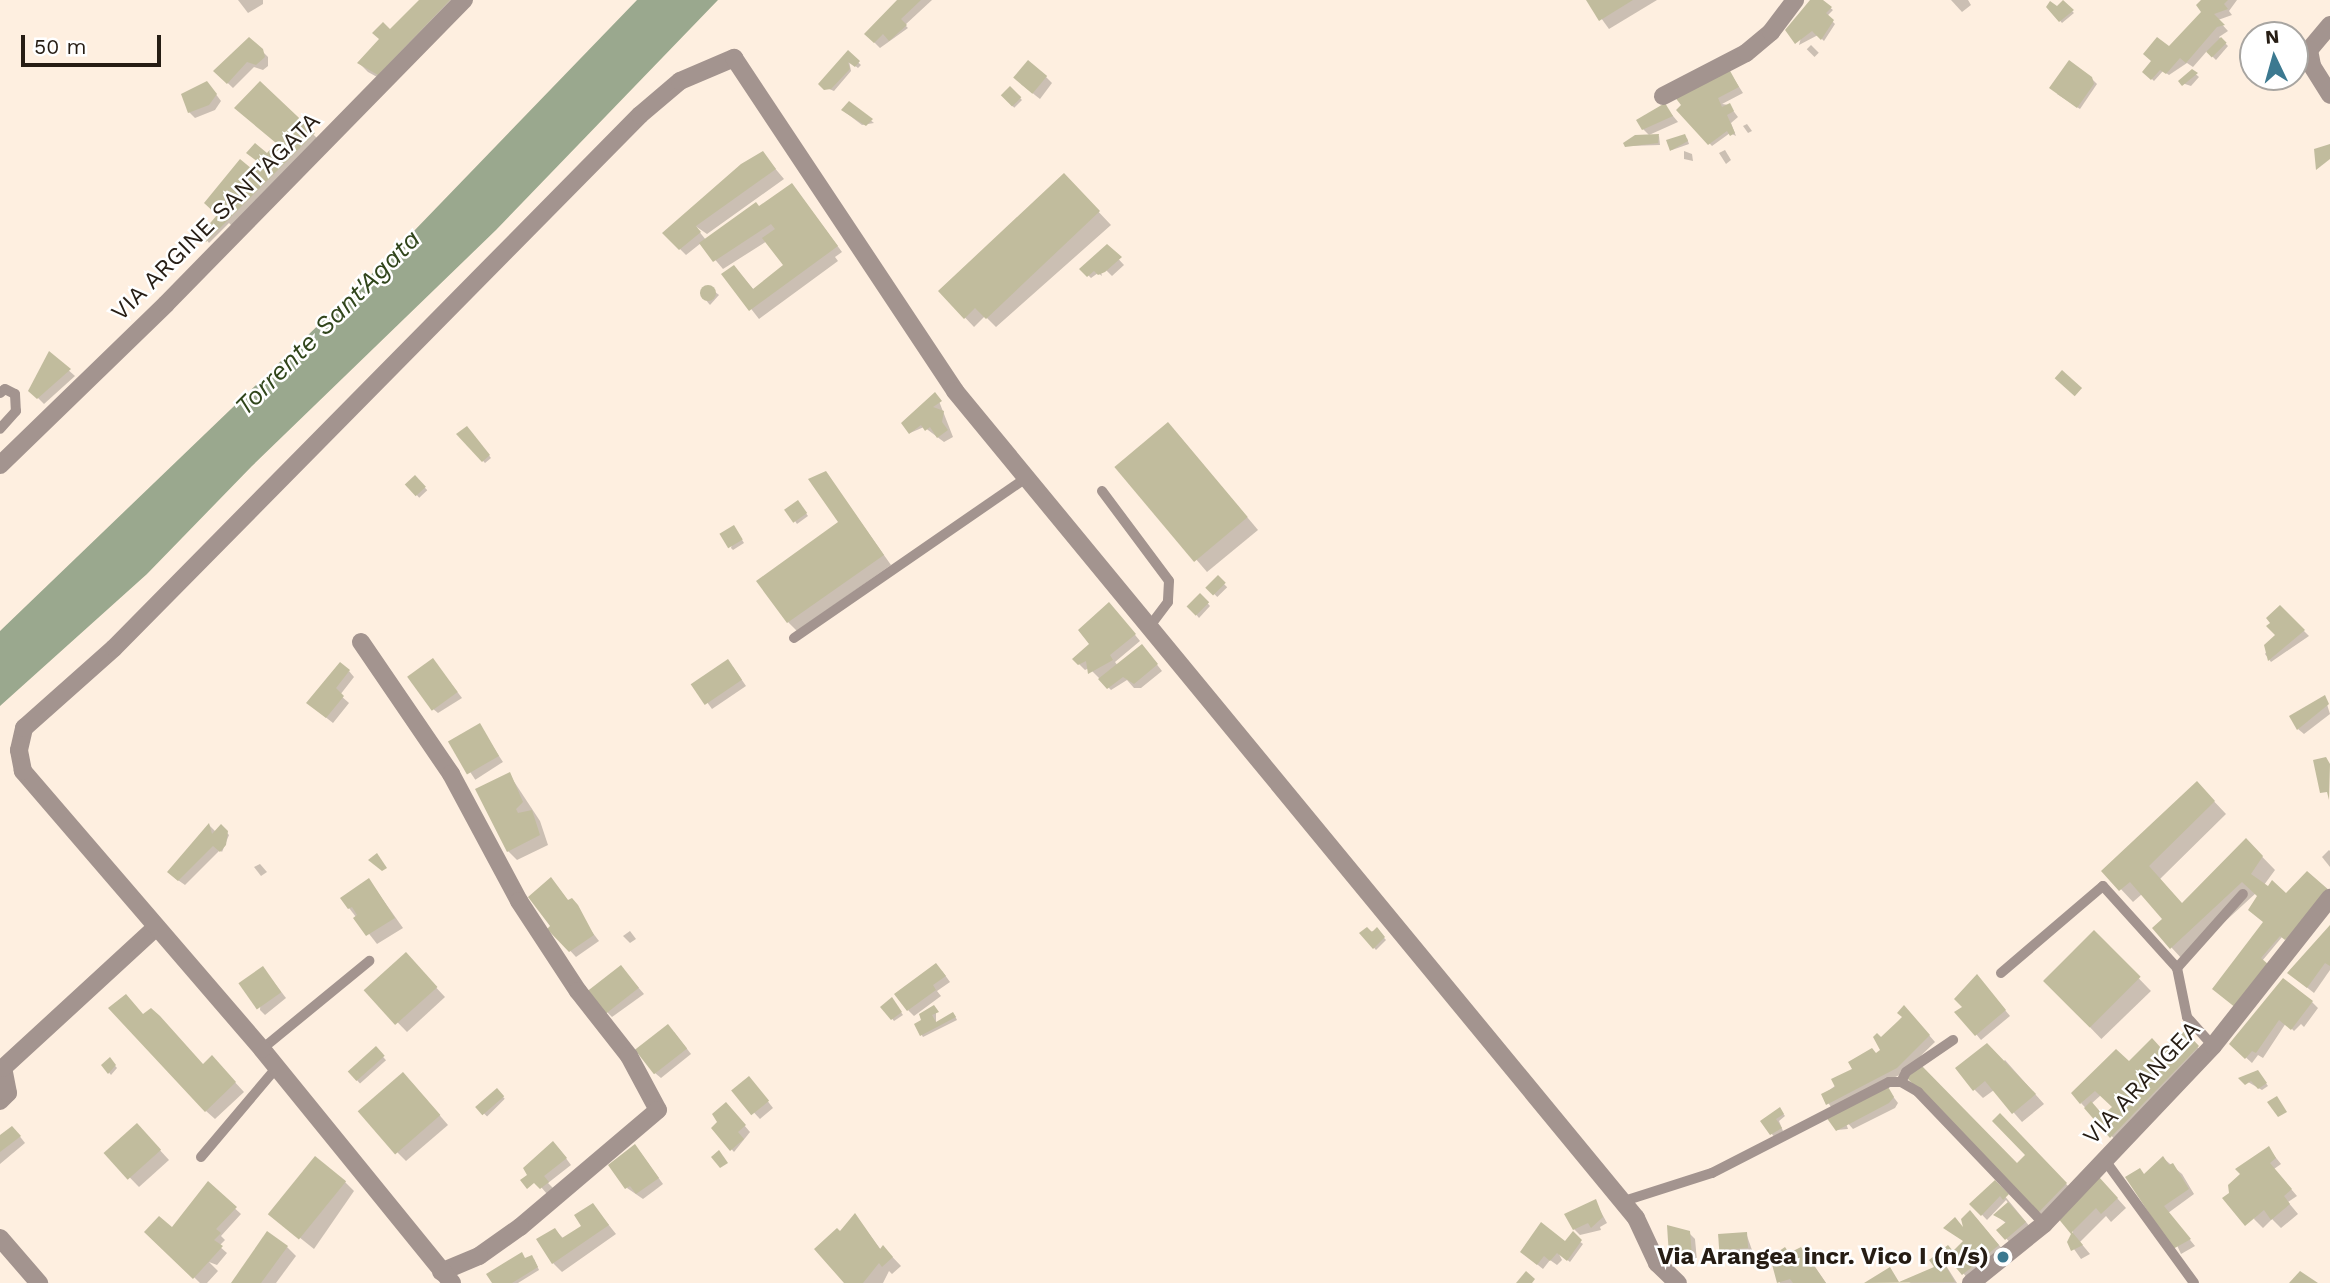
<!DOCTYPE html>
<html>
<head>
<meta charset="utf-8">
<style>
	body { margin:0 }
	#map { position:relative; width:2330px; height:1283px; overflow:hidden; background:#feefe0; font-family:"Work Sans",sans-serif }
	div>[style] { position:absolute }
	.water>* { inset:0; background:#9aa88e }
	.shadow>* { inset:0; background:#0003; transform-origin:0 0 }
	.building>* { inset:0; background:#c1bc9d; transform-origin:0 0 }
	.round { border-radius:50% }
	.service>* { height:10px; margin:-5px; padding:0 5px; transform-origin:5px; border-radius:5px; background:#a3948f }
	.minor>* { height:18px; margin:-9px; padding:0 9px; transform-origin:9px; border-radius:9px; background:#a3948f }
	.tertiary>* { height:18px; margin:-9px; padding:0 9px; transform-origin:9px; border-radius:9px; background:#a3948f }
	.dots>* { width:19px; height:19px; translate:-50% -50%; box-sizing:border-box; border:4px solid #fff; border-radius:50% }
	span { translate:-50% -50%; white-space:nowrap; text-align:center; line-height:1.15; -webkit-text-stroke:5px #fff; paint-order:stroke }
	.street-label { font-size:24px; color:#261d14 }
	.poi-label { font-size:24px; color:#261d14; font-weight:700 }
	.right { translate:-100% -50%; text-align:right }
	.water-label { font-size:26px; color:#30451b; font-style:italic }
	.north { position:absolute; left:2239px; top:21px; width:70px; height:70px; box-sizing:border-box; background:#fff; border:2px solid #a8a5a1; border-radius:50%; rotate:355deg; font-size:19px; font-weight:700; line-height:28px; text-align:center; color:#261d14 }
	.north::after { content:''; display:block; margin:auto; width:24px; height:32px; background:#3c7990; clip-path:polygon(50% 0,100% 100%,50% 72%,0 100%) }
	.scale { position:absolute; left:21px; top:35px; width:140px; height:32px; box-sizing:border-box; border:4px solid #261d14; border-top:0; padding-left:9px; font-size:21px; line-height:24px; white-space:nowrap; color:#261d14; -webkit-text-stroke:5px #fff; paint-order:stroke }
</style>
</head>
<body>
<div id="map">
	<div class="water">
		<div style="clip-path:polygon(637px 0,718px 0,496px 230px,252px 466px,147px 574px,0 706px,0 631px,385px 261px)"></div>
	</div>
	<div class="shadow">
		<div style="clip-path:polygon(238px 0,263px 0,263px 4px,248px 13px)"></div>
		<div style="clip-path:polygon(421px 0,456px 0,388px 83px,368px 72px,359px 63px)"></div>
		<div style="clip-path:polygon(899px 0,932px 0,905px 25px,908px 28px,880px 48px,866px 34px)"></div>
		<div style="clip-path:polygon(1588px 0,1657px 0,1609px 29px)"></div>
		<div style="clip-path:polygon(1811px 0,1820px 0,1833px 10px,1827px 16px,1835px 24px,1824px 41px,1818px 35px,1799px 45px)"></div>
		<div style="clip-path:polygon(1951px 0,1968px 0,1971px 5px,1962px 12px)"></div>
		<div style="clip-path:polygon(2203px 0,2237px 0,2229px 11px,2232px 15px,2218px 20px,2228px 31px,2219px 37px,2228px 46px,2216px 60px,2207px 51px,2193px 67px,2187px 63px,2169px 75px,2163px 71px,2154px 81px,2145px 72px,2203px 12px)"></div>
		<div style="clip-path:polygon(2063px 2px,2074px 13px,2062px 23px,2048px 7px,2057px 8px)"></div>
		<div style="left:1811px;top:45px;width:11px;height:6px;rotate:45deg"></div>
		<div style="clip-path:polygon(262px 51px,268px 57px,268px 66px,263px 70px,254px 67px,233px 88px,215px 71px)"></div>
		<div style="clip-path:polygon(848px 53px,861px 65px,858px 68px,849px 61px,851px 71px,834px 91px,822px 86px)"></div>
		<div style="clip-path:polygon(1729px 71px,1743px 93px,1722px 104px,1729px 105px,1738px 117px,1731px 123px,1736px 136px,1730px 133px,1712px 146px,1678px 110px)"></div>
		<div style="clip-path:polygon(2192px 71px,2199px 77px,2191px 86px,2182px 83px)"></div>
		<div style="clip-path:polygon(1046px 77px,1052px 83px,1040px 99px,1021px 84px)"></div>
		<div style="clip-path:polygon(2091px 78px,2097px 84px,2080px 109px,2057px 94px)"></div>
		<div style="clip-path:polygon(260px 83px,319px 140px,232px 226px,229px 223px,209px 243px,203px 235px,278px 144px)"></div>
		<div style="left:1010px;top:88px;width:17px;height:11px;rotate:45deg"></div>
		<div style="clip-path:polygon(212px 89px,221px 101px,215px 110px,195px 118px,189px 112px)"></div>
		<div style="clip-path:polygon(850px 104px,874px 123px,862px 125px,845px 112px)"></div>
		<div style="clip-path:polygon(1664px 105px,1678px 122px,1649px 135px,1643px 129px)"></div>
		<div style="clip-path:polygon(1747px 124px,1752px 131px,1748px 133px,1743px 126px)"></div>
		<div style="clip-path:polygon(1659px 136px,1660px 145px,1627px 146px)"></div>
		<div style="clip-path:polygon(1687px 138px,1689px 144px,1672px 150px,1668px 141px)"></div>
		<div style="clip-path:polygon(1725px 150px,1731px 160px,1726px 164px,1719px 153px)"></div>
		<div style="clip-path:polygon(1684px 151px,1692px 154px,1693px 161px,1684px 159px)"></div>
		<div style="clip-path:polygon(763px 154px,784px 179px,707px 234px,694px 225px,706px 240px,797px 191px,842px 252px,835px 257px,838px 261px,759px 319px,724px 274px,734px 267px,754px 290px,785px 265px,767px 241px,723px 269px,701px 243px,686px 255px,664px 233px)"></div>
		<div style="clip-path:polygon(1076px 188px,1111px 225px,996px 327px,985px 316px,974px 327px,940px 291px)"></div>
		<div style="clip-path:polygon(1112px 252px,1124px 265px,1112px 276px,1098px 262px,1102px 276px,1098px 273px,1091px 278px,1082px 269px)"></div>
		<div style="clip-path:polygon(709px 287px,719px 295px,710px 305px,700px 293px)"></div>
		<div style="clip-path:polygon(49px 353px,75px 376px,44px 404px,30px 390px)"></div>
		<div style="clip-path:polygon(937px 396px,953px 437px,944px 442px,924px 427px,910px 433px)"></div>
		<div style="clip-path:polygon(469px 430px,491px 458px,485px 463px,459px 435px)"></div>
		<div style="clip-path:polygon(1180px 437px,1258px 530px,1207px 572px,1117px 467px)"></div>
		<div style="clip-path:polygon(826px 473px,891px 565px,797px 631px,788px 622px,841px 523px)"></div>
		<div style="left:415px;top:477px;width:18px;height:11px;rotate:47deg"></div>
		<div style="clip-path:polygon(800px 505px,808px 516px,797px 524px,795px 521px)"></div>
		<div style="clip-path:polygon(736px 530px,744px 543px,733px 550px,731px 548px)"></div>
		<div style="left:1218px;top:578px;width:13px;height:14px;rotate:45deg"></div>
		<div style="clip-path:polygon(1200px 595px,1210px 606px,1199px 618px,1190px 607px)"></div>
		<div style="clip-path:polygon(2280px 607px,2309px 636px,2271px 662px,2265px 654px,2277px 635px)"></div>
		<div style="clip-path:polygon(1115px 610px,1140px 641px,1115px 662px,1118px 666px,1147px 652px,1162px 671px,1141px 688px,1134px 688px,1127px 680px,1111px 690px,1089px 668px,1085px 670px,1079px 664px)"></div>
		<div style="clip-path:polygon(433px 660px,462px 698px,438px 713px,432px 708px)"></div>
		<div style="clip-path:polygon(733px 667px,746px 686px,712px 709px,694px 684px)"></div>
		<div style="clip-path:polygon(349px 671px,354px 677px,340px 695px,349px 703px,333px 723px,314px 708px)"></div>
		<div style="clip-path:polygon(2325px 698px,2330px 714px,2304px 734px,2298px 729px)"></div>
		<div style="left:479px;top:725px;width:44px;height:33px;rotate:57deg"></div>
		<div style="clip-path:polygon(509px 774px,540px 821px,548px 845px,517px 860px,508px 851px)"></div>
		<div style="clip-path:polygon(2209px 796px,2226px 814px,2160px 879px,2182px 905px,2246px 840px,2275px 870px,2264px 885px,2286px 895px,2330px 893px,2292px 944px,2282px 937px,2262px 961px,2246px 1016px,2268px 929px,2259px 896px,2256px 893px,2183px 960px,2171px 947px,2164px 920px,2142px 894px,2133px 902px,2104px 871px)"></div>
		<div style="clip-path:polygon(209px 825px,216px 832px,221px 827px,229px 835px,222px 852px,220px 850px,185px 885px,175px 878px)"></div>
		<div style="clip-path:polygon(2329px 850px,2330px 851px,2330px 867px,2322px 857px)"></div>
		<div style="clip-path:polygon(260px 864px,267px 872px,261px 876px,254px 867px)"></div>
		<div style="clip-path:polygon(369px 880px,403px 928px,377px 944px,349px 908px)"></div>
		<div style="clip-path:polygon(556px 885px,599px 941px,576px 957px,550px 929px)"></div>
		<div style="clip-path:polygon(2330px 927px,2330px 970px,2314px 993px,2295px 978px)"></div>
		<div style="clip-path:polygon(1377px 930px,1386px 940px,1376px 950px,1362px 934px)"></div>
		<div style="clip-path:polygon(630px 931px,636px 939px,630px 943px,623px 936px)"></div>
		<div style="left:2094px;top:932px;width:82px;height:69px;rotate:46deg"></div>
		<div style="clip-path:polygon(414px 964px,445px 997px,407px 1032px,368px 992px)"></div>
		<div style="clip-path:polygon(263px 968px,286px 998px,265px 1015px,260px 1010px)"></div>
		<div style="clip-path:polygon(942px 971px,950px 982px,937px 991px,941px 996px,914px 1016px,908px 1010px)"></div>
		<div style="clip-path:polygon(626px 973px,644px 994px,612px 1017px,606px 1011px)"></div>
		<div style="clip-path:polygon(1982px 982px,2010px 1016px,1981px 1040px,1976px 1034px)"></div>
		<div style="clip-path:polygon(894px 1002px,903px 1015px,894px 1021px,883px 1007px)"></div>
		<div style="clip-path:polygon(2312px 1002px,2318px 1008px,2304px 1027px,2301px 1024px,2294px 1031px,2286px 1023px,2263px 1058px,2258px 1055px,2252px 1063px,2231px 1044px)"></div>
		<div style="clip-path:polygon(936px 1010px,936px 1023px,955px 1016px,957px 1020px,923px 1037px,916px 1025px)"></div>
		<div style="clip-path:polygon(1910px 1013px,1935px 1042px,1903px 1073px,1833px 1110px,1823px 1095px,1882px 1050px,1881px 1039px)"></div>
		<div style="clip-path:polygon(674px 1032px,691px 1054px,661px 1078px,655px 1073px)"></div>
		<div style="clip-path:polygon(evenodd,2185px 1034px,2200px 1050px,2120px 1145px,2081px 1103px,2116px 1051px,2129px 1063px,2162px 1051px,2185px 1034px,2101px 1095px,2114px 1107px,2104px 1117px,2091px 1104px,2101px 1095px)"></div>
		<div style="left:376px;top:1049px;width:15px;height:35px;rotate:48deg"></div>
		<div style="clip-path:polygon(110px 1060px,117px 1068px,111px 1075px,103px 1065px)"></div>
		<div style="clip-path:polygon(2005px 1060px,2044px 1104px,2022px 1122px,1994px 1090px,1983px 1098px,1974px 1089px)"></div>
		<div style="clip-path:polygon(204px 1066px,221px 1067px,244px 1092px,215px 1119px,206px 1111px)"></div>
		<div style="clip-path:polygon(2260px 1075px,2268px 1086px,2262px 1090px,2241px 1078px)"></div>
		<div style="clip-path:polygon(1910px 1078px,2041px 1190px,2027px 1155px,2000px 1116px,2072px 1190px,2045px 1218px)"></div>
		<div style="clip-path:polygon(412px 1083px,448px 1125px,406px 1161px,397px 1152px)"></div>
		<div style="clip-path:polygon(754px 1084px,773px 1108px,760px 1119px,733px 1090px)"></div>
		<div style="clip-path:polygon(1886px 1087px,1898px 1103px,1895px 1108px,1853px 1129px,1845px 1120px,1848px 1129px,1837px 1130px,1829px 1117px)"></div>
		<div style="left:497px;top:1091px;width:11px;height:25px;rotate:45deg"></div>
		<div style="clip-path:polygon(731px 1110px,750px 1132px,734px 1152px,713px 1128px)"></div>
		<div style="clip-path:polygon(1782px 1112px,1785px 1116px,1779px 1121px,1783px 1131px,1774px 1137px,1763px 1121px)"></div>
		<div style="clip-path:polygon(18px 1134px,25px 1143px,0 1164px,0 1135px)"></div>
		<div style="clip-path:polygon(146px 1135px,169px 1160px,139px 1187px,107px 1154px)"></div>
		<div style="clip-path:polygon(559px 1149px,571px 1165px,548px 1183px,554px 1189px,547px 1194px,525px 1168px)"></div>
		<div style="clip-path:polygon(2269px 1149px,2281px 1164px,2274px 1169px,2297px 1196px,2288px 1202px,2298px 1214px,2281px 1228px,2272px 1219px,2263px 1228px,2254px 1219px)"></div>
		<div style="clip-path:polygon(640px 1152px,663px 1184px,643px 1199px,627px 1188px)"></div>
		<div style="clip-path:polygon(2163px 1158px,2182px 1174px,2194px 1194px,2168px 1213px,2195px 1246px,2181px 1254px,2145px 1176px)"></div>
		<div style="clip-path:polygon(345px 1182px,354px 1191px,314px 1249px,274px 1217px)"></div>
		<div style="clip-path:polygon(1994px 1183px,2031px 1228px,2012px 1245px,1999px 1230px,2007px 1224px,1996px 1215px,2009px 1204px,2006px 1200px,1987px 1220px,1972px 1204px)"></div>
		<div style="clip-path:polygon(208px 1184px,241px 1214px,221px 1236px,225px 1240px,219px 1246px,227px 1253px,217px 1265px,209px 1262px,218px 1271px,207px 1283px,200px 1283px,147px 1231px,181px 1237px)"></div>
		<div style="clip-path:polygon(2108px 1188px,2126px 1208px,2111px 1222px,2106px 1216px,2080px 1242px,2090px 1254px,2081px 1259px,2069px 1242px,2073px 1232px,2059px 1217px)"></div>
		<div style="clip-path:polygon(1595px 1201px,1607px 1223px,1600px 1227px,1601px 1230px,1580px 1235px,1574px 1229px)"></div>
		<div style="clip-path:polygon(593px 1205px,616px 1234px,562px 1272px,553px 1263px,555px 1230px,564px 1239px,583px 1227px)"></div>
		<div style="clip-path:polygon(855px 1215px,881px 1250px,883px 1247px,901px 1266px,892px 1274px,889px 1271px,883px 1283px,846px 1283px,841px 1234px)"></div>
		<div style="clip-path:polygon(1976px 1218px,2004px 1251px,1969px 1280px,1954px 1262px,1945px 1264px,1957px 1283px,1909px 1283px,1936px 1268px,1931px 1261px,1954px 1253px,1965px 1242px,1946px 1228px,1966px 1233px)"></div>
		<div style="clip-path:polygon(1689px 1233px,1695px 1239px,1697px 1261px,1677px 1261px,1671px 1255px)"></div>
		<div style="clip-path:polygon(1746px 1233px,1753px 1253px,1727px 1256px,1721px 1250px)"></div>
		<div style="clip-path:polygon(1572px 1236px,1583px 1244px,1570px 1262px,1558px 1252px,1562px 1260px,1557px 1265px,1550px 1260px,1543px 1269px,1528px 1257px,1565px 1243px)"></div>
		<div style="clip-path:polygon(287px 1247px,296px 1256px,276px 1283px,233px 1283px)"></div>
		<div style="clip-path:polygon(1800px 1249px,1809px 1258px,1826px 1283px,1780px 1283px,1772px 1258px)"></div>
		<div style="clip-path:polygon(534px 1259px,539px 1270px,518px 1283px,494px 1283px,526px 1260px)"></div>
	</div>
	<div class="building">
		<div style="clip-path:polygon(419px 0,450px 0,378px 75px,357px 63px,379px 39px,372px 33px,383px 22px,390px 29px)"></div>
		<div style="clip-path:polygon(897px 0,921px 0,901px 19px,907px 25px,889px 41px,883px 34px,874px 43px,864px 34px)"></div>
		<div style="clip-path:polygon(1586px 0,1633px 0,1599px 21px)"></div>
		<div style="clip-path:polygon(1810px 0,1823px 0,1832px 7px,1826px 13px,1834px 20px,1821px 40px,1812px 31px,1795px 44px,1785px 30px)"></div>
		<div style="clip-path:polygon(2063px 0,2074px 10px,2059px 22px,2046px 7px,2050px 1px,2057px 6px)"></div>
		<div style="clip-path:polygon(2201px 0,2228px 0,2224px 4px,2228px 9px,2214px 14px,2225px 25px,2217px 27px,2186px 63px,2180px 58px,2166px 74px,2160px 70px,2151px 80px,2142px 72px,2151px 61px,2143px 54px,2157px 37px,2169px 46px,2201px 12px,2196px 5px)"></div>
		<div style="clip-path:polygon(249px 37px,263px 49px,265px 57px,256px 65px,247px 62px,227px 84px,213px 71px)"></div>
		<div style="left:2221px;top:37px;width:8px;height:21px;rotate:45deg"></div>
		<div style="clip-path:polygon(848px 50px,860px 61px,855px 67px,848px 62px,850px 69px,831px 89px,824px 90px,818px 84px)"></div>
		<div style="left:1028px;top:60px;width:25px;height:23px;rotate:40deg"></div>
		<div style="clip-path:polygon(2069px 60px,2092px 77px,2094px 84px,2077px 108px,2049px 88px)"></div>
		<div style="clip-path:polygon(1729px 69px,1739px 87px,1718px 98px,1722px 107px,1730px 103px,1734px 111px,1727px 115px,1735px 133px,1730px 136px,1727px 131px,1708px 145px,1676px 110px,1681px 105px,1674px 96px)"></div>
		<div style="clip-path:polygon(2192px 69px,2198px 73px,2182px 86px,2178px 81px)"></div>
		<div style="clip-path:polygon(207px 81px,217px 94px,209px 105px,188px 113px,181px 94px)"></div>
		<div style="clip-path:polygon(260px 81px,315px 133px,206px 242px,200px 235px,217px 215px,204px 203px,240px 159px,252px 169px,258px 162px,246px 153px,255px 143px,267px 153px,276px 143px,234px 108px)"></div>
		<div style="left:1010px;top:86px;width:16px;height:13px;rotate:45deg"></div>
		<div style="clip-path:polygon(849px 101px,873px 119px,866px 126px,841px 110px)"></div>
		<div style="clip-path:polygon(1665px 103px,1673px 116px,1642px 130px,1636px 120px)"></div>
		<div style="clip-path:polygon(1659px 134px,1658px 143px,1625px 147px,1623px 143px,1635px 135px)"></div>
		<div style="clip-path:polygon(1685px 134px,1688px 141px,1670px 151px,1666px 140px)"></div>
		<div style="clip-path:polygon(2330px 144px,2330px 159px,2316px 170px,2314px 149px)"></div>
		<div style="clip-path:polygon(763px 151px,776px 169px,696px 226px,701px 232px,679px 250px,662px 233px,741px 164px)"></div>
		<div style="clip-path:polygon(1064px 173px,1100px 211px,986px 319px,975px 308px,964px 319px,938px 291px)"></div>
		<div style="clip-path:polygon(792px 183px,838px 246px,749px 311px,721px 274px,734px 265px,753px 289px,783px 265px,762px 238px,775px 229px,771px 224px,713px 262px,699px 243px,756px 202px,759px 206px)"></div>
		<div style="clip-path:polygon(1107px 244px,1122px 257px,1105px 272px,1098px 275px,1094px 271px,1087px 277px,1079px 269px)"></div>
		<div class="round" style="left:700px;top:285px;width:16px;height:16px"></div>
		<div style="clip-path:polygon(49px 351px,71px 369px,37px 399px,28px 391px)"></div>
		<div style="left:2062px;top:370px;width:27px;height:11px;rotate:42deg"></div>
		<div style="clip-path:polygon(935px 392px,942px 401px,933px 407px,944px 411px,942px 422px,948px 430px,937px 438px,930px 427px,925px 431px,921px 425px,909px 434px,901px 423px)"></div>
		<div style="left:1168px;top:422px;width:124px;height:70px;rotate:50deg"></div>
		<div style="clip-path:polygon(467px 426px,490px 455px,482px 462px,456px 434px)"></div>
		<div style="clip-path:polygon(826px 471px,884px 555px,787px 623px,756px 581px,838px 522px,808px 479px)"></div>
		<div style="left:415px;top:475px;width:16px;height:14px;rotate:47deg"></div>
		<div style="left:798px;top:500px;width:16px;height:17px;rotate:55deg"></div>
		<div style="left:734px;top:525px;width:17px;height:17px;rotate:59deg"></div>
		<div style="left:1218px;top:575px;width:11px;height:18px;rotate:45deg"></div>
		<div style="left:1200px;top:593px;width:13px;height:19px;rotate:45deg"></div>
		<div style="clip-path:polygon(1109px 602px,1136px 634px,1110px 655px,1113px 660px,1088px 674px,1086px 661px,1078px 665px,1072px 659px,1089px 644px,1078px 630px)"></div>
		<div style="clip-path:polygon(2280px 605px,2305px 630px,2268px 661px,2264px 645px,2275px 635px,2266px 626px,2270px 623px,2266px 618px)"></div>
		<div style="clip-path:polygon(1142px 644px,1158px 664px,1134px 684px,1123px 677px,1107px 689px,1098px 679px)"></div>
		<div style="left:433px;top:658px;width:42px;height:32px;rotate:54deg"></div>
		<div style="left:728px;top:659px;width:25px;height:45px;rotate:56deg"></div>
		<div style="clip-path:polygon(340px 662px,350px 670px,336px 688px,344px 696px,326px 718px,306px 703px)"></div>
		<div style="clip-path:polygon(2325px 695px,2329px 704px,2297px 730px,2289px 716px)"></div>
		<div style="left:480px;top:723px;width:38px;height:37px;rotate:60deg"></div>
		<div style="clip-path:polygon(2326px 757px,2330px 764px,2329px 800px,2327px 792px,2320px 793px,2313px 760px)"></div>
		<div style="clip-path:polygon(510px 772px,523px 802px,516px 809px,518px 813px,532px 810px,540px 835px,507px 852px,475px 789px)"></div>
		<div style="clip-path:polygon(2197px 781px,2215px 801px,2149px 866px,2182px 903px,2246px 838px,2263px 856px,2251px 874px,2268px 886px,2272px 880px,2286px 893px,2307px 871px,2330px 891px,2308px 918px,2306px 915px,2285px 940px,2280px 936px,2261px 958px,2269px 965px,2236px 1008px,2212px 989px,2263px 922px,2248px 910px,2257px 896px,2242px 882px,2170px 949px,2152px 928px,2162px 919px,2130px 882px,2119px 891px,2101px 871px)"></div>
		<div style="clip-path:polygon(209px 823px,212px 834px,221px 824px,228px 831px,226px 845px,220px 852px,213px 846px,178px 881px,167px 872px)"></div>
		<div style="clip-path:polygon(377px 853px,387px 868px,382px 871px,368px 860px)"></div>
		<div style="clip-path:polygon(551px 877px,568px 900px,572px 898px,578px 905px,594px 935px,569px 952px,547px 929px,550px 926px,528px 897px)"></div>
		<div style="clip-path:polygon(369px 878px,395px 918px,366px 936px,353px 918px,357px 915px,352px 907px,348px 909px,340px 898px)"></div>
		<div style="clip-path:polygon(2330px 925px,2330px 966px,2325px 963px,2307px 988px,2287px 973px)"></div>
		<div style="clip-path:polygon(1367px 927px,1372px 932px,1377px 927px,1385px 937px,1373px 949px,1359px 933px)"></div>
		<div style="left:2094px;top:930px;width:66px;height:72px;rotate:45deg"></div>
		<div style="left:406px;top:952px;width:47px;height:57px;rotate:48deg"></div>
		<div style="clip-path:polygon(936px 963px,946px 976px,933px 985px,936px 990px,907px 1011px,894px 994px)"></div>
		<div style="left:621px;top:965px;width:29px;height:42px;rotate:52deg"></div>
		<div style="left:263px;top:966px;width:32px;height:30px;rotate:55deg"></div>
		<div style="clip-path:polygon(1977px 974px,2006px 1010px,1975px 1036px,1954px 1012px,1962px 1007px,1954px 999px)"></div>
		<div style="clip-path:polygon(2283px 978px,2313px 1001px,2291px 1030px,2279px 1020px,2256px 1053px,2252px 1051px,2245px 1059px,2229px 1044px)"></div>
		<div style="clip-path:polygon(126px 994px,143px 1014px,151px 1008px,160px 1016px,203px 1064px,212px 1055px,236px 1082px,205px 1112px,108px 1008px)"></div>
		<div style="clip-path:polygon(892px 997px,902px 1012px,891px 1020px,880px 1007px)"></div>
		<div style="clip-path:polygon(934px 1005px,939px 1012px,932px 1015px,936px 1022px,953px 1012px,956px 1017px,920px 1036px,914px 1024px,921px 1020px,919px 1014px)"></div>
		<div style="clip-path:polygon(1904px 1005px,1930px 1035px,1897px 1068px,1826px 1105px,1821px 1094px,1835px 1087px,1831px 1079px,1852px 1069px,1848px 1062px,1872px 1048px,1876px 1053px,1880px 1050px,1873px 1037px,1877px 1033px,1881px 1037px,1898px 1021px,1902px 1017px,1897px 1013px)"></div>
		<div style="left:668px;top:1024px;width:31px;height:42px;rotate:52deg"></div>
		<div style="clip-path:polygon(2185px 1031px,2199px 1046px,2110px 1138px,2084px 1108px,2091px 1101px,2103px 1115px,2112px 1107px,2095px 1091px,2080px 1104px,2071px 1093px,2116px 1049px,2129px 1061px,2152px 1038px,2162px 1049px)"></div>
		<div style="clip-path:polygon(1987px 1043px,2036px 1094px,2012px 1114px,1985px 1081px,1973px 1091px,1955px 1068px)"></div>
		<div style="left:376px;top:1046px;width:13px;height:38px;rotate:48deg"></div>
		<div style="clip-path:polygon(110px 1057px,116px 1065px,108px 1074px,101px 1065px)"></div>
		<div style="clip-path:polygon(1921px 1065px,2017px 1163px,2025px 1155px,1992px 1121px,2000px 1113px,2067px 1183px,2038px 1213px,1907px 1078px)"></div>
		<div style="clip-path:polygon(2258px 1070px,2267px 1083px,2258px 1089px,2251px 1081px,2245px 1085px,2238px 1078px)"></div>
		<div style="left:403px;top:1072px;width:57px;height:60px;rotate:49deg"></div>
		<div style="left:749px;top:1076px;width:32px;height:23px;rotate:51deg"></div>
		<div style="clip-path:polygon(1887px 1085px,1894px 1097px,1889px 1103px,1836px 1131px,1826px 1117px)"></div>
		<div style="left:497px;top:1088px;width:11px;height:29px;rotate:49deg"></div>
		<div style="clip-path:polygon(2277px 1096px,2287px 1112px,2278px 1117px,2267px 1102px)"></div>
		<div style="clip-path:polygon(726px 1102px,746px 1125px,738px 1132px,744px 1139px,730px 1151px,711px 1128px,717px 1122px,712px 1114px)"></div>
		<div style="clip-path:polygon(1780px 1107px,1784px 1114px,1776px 1119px,1782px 1128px,1770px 1135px,1760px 1121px)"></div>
		<div style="left:137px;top:1123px;width:36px;height:45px;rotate:48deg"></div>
		<div style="clip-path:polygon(12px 1126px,21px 1136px,0 1152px,0 1135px)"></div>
		<div style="clip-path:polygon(553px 1141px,567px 1158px,544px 1176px,549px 1182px,540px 1189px,534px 1183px,527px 1189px,520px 1180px,527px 1175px,523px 1168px)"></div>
		<div style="clip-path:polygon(635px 1144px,659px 1178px,636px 1194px,630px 1186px,625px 1189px,608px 1165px)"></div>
		<div style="clip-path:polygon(2269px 1146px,2276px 1158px,2270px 1163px,2292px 1189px,2284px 1196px,2290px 1204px,2271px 1220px,2264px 1210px,2245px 1226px,2222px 1198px,2229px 1193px,2228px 1185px,2240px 1174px,2235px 1169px)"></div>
		<div style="clip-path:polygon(719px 1150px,728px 1163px,720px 1168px,711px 1157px)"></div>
		<div style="left:315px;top:1156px;width:40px;height:75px;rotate:39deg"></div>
		<div style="clip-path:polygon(2163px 1156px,2169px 1165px,2173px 1163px,2189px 1189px,2164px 1206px,2191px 1239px,2173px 1249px,2125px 1177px,2140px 1168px,2144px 1174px)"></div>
		<div style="clip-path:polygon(2099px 1177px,2118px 1198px,2101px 1214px,2096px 1208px,2072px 1232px,2083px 1245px,2071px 1251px,2067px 1242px,2071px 1234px,2057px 1217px)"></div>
		<div style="clip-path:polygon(1995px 1180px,2009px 1194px,2003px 1200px,2000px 1196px,1981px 1216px,1969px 1204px)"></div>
		<div style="clip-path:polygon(208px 1181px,237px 1207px,216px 1229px,221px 1233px,214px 1240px,223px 1246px,193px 1279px,144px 1232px,159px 1216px,172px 1227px)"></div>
		<div style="clip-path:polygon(1596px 1199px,1603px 1217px,1591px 1228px,1588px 1223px,1573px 1230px,1564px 1214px)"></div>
		<div style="clip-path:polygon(2008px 1202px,2026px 1222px,2005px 1240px,1996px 1230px,2006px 1222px,1993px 1215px)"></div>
		<div style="clip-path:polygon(593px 1203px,609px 1225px,552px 1264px,536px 1239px,555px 1228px,562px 1238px,581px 1226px,574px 1215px)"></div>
		<div style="clip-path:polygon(1970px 1210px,1999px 1245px,1962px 1275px,1947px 1257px,1941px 1258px,1955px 1282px,1864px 1283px,1890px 1267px,1899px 1282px,1934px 1267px,1929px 1260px,1948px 1245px,1953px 1251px,1963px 1241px,1943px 1228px,1955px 1217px,1963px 1227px,1961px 1219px)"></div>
		<div style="clip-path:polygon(855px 1213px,880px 1249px,883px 1245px,893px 1257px,882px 1267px,879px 1263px,863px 1283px,844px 1283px,814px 1249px,837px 1228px,840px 1231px)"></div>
		<div style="clip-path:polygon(1541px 1222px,1565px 1241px,1573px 1231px,1582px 1240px,1567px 1261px,1557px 1253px,1550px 1261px,1544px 1256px,1537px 1265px,1520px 1252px)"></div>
		<div style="clip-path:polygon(1667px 1225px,1690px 1231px,1692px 1256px,1669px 1256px)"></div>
		<div style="clip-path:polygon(267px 1231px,288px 1246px,261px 1283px,231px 1283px)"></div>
		<div style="left:1747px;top:1232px;width:16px;height:29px;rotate:86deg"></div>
		<div style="clip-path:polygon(1785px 1247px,1789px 1253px,1801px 1247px,1826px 1283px,1793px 1283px,1790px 1279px,1777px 1283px,1770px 1257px)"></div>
		<div style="clip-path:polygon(522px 1252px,525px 1258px,532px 1255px,538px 1267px,512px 1283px,492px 1283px,486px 1274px)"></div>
		<div style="clip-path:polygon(1526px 1271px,1535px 1279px,1532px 1283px,1516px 1283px)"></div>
		<div style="clip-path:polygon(2300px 1271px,2318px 1283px,2289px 1283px)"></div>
	</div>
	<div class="service">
		<div style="left:0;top:393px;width:6px;rotate:-39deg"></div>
		<div style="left:5px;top:389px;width:11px;rotate:27deg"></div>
		<div style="left:15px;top:394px;width:17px;rotate:87deg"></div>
		<div style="left:16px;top:411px;width:24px;rotate:132deg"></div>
		<div style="left:1102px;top:491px;width:112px;rotate:53.3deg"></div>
		<div style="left:1169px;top:581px;width:21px;rotate:93deg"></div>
		<div style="left:1168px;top:602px;width:30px;rotate:127deg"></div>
		<div style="left:794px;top:638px;width:282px;rotate:-34.6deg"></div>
		<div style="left:2001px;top:973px;width:134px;rotate:-40.5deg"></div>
		<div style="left:2103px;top:886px;width:110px;rotate:47.9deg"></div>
		<div style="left:2213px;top:1046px;width:39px;rotate:-132deg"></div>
		<div style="left:2187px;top:1017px;width:50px;rotate:-101.5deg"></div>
		<div style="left:2177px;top:968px;width:99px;rotate:-48.3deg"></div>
		<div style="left:262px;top:1049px;width:139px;rotate:-39.4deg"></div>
		<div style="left:1901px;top:1082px;width:11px;rotate:-63deg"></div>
		<div style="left:1906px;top:1072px;width:57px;rotate:-34.2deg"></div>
		<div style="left:201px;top:1157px;width:118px;rotate:-49.8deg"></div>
		<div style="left:2104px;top:1159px;width:153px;rotate:54deg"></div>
		<div style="left:1621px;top:1202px;width:96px;rotate:-17.7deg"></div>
		<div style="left:1712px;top:1173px;width:199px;rotate:-27.2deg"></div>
		<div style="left:1889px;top:1082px;width:12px"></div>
		<div style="left:1901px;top:1082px;width:20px;rotate:30deg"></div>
		<div style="left:1918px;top:1092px;width:182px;rotate:46.3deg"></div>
	</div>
	<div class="minor">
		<div style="left:2330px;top:25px;width:33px;rotate:130deg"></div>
		<div style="left:2309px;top:50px;width:16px;rotate:79deg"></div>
		<div style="left:2312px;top:66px;width:34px;rotate:58deg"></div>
		<div style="left:1663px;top:96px;width:93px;rotate:-27.4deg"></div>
		<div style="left:1746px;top:53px;width:33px;rotate:-40deg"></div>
		<div style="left:1771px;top:32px;width:40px;rotate:-53deg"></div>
		<div style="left:0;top:465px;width:231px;rotate:-44.1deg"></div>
		<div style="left:166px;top:304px;width:426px;rotate:-45.6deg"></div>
		<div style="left:361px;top:642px;width:160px;rotate:55.7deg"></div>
		<div style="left:451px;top:774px;width:144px;rotate:61.8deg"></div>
		<div style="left:519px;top:901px;width:108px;rotate:56.8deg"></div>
		<div style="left:578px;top:991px;width:83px;rotate:51.9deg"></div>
		<div style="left:629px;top:1056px;width:61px;rotate:61.8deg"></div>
		<div style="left:658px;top:1110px;width:181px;rotate:139.7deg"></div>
		<div style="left:520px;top:1227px;width:50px;rotate:144.7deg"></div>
		<div style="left:479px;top:1256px;width:41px;rotate:157.2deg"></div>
		<div style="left:0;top:1101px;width:11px;rotate:-45deg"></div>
		<div style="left:8px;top:1093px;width:25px;rotate:-101deg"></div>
		<div style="left:3px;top:1068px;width:207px;rotate:-42.6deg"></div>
		<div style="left:0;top:1238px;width:60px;rotate:49.1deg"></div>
		<div style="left:452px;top:1283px;width:301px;rotate:-129.1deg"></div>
		<div style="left:262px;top:1049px;width:367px;rotate:-130.7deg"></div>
		<div style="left:23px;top:771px;width:21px;rotate:-101deg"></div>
		<div style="left:19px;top:750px;width:23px;rotate:-77deg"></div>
		<div style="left:24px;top:728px;width:120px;rotate:-41.6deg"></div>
		<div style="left:114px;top:648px;width:749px;rotate:-45.38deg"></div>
		<div style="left:640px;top:115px;width:52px;rotate:-40.4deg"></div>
		<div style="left:680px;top:81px;width:59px;rotate:-23.1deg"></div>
		<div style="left:734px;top:58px;width:400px;rotate:56.4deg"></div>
		<div style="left:955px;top:391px;width:1071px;rotate:50.53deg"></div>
		<div style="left:1636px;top:1218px;width:50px;rotate:65deg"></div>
		<div style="left:1657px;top:1263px;width:29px;rotate:44deg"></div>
	</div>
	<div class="tertiary">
		<div style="left:1971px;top:1283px;width:94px;rotate:-38.9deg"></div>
		<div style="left:2044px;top:1224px;width:245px;rotate:-46.5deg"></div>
		<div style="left:2213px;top:1046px;width:189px;rotate:-51.7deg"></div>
	</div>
	<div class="dots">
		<div style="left:2003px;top:1257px;background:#3c7990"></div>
	</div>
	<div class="street-label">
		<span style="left:216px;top:217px;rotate:-45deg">VIA ARGINE SANT'AGATA</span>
		<span style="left:2142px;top:1083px;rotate:-47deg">VIA ARANGEA</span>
	</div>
	<div class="poi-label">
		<span class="right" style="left:1989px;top:1257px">Via Arangea incr. Vico I (n/s)</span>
	</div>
	<div class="water-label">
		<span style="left:328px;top:323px;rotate:-45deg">Torrente Sant'Agata</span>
	</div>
	<div class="north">N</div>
	<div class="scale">50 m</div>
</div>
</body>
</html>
